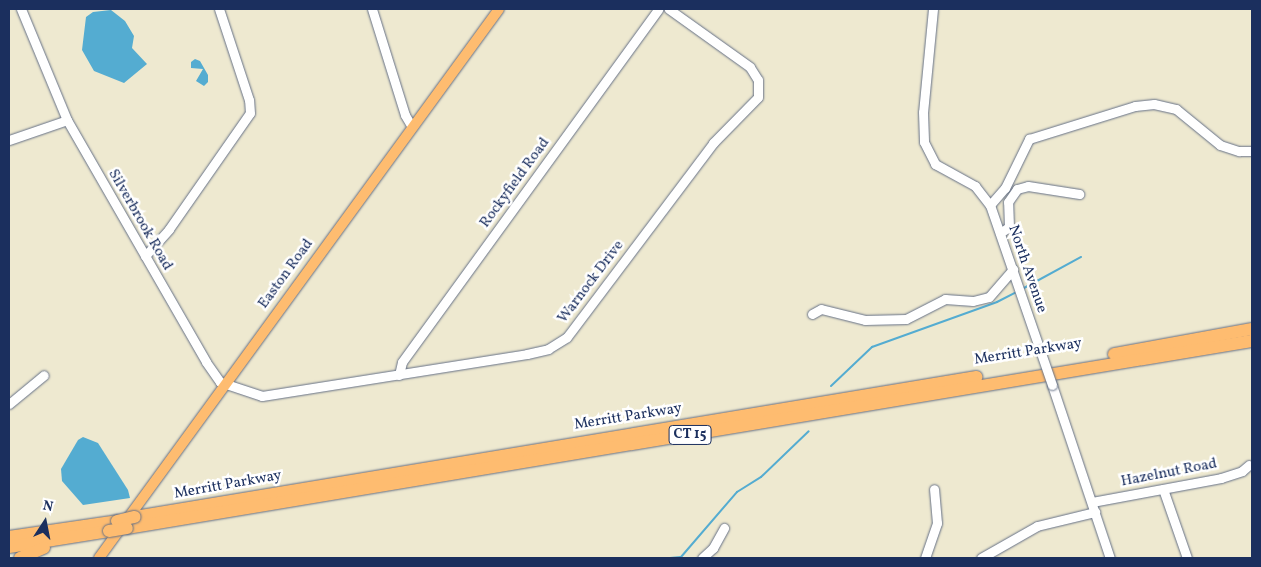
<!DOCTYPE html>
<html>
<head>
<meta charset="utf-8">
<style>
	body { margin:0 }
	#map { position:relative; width:1261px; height:567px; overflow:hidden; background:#eee9d0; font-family:Vollkorn,serif }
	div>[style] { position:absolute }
	.water>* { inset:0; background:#54acd1 }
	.stream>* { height:2px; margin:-1px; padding:0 1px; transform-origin:1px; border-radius:1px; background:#54acd1 }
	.roads { filter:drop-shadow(0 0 1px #657086) drop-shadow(0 0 1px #657086) }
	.minor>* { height:9px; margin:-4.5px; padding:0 4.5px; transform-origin:4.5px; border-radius:4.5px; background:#fff }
	.major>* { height:10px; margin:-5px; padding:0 5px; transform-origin:5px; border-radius:5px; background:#febc70 }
	.highway>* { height:12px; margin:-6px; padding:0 6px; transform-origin:6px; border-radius:6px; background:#febc70 }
	.bridges { filter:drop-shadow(0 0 1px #657086) drop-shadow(0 0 1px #657086) }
	.minor-bridge>* { height:9px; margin:-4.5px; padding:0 4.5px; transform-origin:4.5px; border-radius:4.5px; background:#fff }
	.highway-bridge>* { height:12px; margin:-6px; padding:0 6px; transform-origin:6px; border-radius:6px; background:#febc70 }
	span { translate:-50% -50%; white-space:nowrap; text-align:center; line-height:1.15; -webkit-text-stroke:5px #fff; paint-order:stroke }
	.shield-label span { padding:1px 4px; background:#fff; border:1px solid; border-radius:4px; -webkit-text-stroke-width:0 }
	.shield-label { font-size:14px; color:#1b2f5e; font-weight:700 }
	.street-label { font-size:15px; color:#1b2f5e }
	.frame { position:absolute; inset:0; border:10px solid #1b2f5e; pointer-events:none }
	.north { position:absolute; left:20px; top:497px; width:50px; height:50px; -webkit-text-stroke:4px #fff; paint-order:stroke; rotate:11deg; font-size:14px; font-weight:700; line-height:20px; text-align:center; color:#1b2f5e }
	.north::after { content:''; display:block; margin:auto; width:18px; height:22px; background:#1b2f5e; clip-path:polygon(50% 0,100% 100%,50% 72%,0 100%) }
</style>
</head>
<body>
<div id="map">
	<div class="water">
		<div style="clip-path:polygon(111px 10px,125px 21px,134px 36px,132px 48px,147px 64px,124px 83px,94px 71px,82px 50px,86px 17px,93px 12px)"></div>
		<div style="clip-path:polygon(195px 59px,200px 61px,208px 75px,208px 82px,204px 86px,196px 81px,203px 69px,191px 68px,191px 62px)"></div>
		<div style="clip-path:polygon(83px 437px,98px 443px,128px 490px,130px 498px,83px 505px,62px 481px,61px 469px,78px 440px)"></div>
	</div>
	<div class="stream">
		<div style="left:1024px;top:288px;width:65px;rotate:-28.5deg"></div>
		<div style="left:831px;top:386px;width:57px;rotate:-43.6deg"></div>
		<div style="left:872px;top:347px;width:133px;rotate:-19.8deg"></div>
		<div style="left:997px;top:302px;width:20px;rotate:-27deg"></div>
		<div style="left:670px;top:558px;width:11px;rotate:-5deg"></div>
		<div style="left:681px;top:557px;width:86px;rotate:-49.3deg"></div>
		<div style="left:737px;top:492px;width:28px;rotate:-32deg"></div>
		<div style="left:761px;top:477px;width:66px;rotate:-43.8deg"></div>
	</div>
	<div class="roads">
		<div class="minor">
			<div style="left:21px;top:9px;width:120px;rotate:67.5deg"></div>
			<div style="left:67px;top:120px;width:279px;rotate:60.1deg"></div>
			<div style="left:206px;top:362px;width:24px;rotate:55deg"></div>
			<div style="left:220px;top:382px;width:44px;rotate:18.4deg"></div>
			<div style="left:262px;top:396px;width:268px;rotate:-9deg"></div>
			<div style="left:527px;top:354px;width:22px;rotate:-13deg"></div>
			<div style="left:548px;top:349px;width:22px;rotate:-32deg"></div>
			<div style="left:567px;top:337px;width:243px;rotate:-53deg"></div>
			<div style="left:713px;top:143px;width:64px;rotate:-45.6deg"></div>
			<div style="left:758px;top:97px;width:17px;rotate:-90deg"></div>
			<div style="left:758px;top:80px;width:15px;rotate:-122deg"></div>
			<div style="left:750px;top:67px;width:100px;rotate:-144.4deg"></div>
			<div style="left:372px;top:9px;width:111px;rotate:72.7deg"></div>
			<div style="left:405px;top:115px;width:14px;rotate:60deg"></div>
			<div style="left:933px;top:9px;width:103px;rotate:95.5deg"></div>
			<div style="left:923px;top:112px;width:30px;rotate:88deg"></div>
			<div style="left:924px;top:142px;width:25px;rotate:63deg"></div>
			<div style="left:935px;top:164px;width:46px;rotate:28.8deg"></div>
			<div style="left:975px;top:186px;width:24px;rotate:52deg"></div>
			<div style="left:990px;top:205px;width:153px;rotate:71deg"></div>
			<div style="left:9px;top:140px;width:61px;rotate:-19deg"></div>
			<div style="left:990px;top:205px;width:23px;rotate:-49deg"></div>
			<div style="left:1005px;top:188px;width:55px;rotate:-63.9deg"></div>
			<div style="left:1029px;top:139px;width:111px;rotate:-17.3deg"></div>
			<div style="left:1135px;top:106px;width:19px;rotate:-6deg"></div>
			<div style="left:1154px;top:104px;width:23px;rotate:13deg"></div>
			<div style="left:1176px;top:109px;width:57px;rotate:39.3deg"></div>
			<div style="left:1220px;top:145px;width:20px;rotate:18deg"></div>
			<div style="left:1239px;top:151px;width:13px"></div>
			<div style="left:1000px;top:233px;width:11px;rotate:-34deg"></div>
			<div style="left:1009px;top:227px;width:25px;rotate:-92deg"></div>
			<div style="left:1008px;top:202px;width:16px;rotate:-55deg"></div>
			<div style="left:1017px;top:189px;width:11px;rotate:-15deg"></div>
			<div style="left:1028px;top:186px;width:52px;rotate:8.9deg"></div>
			<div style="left:145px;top:256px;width:36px;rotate:-48deg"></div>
			<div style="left:169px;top:229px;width:141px;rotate:-55.1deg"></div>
			<div style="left:250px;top:113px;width:13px;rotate:-94deg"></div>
			<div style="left:249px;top:100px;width:96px;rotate:-108.2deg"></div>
			<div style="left:812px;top:314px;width:10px;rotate:-29deg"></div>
			<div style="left:821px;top:309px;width:45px;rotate:14deg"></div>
			<div style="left:865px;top:320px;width:41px;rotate:-1.4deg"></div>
			<div style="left:906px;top:319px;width:44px;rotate:-27.1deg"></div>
			<div style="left:945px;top:299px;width:28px;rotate:4deg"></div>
			<div style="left:973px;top:301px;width:16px;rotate:-14deg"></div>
			<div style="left:989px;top:297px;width:37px;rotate:-49deg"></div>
			<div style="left:399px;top:375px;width:13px;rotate:-77deg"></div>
			<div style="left:402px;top:362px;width:436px;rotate:-54deg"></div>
			<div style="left:1052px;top:385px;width:182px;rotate:71.5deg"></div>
			<div style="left:9px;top:404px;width:45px;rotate:-39.6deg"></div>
			<div style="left:1163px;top:489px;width:73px;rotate:70.8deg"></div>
			<div style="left:1092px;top:502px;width:131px;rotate:-10.5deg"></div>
			<div style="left:1221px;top:478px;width:22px;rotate:-18deg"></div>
			<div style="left:1242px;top:471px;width:9px;rotate:-41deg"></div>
			<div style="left:702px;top:558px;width:15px;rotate:-42deg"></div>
			<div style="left:713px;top:548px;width:23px;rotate:-61deg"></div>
			<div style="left:925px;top:558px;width:37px;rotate:-71deg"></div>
			<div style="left:937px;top:523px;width:34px;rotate:-95deg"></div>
			<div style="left:981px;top:558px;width:64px;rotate:-29.7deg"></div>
			<div style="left:1037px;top:526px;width:60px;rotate:-13.6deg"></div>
		</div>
		<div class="major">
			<div style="left:99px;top:558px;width:679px;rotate:-53.92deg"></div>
		</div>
		<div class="highway">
			<div style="left:1114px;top:354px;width:140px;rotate:-10.3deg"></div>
			<div style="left:135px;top:517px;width:853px;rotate:-9.45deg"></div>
			<div style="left:127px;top:528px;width:1140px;rotate:-9.44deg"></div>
			<div style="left:9px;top:537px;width:109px;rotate:-8.4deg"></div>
			<div style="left:9px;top:547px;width:101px;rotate:-9.1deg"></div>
			<div style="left:20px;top:558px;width:26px;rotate:-23deg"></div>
		</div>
	</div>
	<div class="bridges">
		<div class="minor-bridge">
			<div style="left:1040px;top:350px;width:37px;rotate:71deg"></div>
		</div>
		<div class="highway-bridge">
			<div style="left:117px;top:521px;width:18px;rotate:-13deg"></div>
			<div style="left:109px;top:531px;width:18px;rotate:-9deg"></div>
		</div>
	</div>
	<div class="shield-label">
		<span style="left:690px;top:435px">CT 15</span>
	</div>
	<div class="street-label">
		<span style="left:515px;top:183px;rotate:-54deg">Rockyfield Road</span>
		<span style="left:140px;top:220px;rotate:60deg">Silverbrook Road</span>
		<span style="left:1027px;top:269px;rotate:71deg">North Avenue</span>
		<span style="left:286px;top:274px;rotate:-54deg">Easton Road</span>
		<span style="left:591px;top:282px;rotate:-53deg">Warnock Drive</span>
		<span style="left:1028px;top:352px;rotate:-9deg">Merritt Parkway</span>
		<span style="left:628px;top:417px;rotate:-9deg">Merritt Parkway</span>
		<span style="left:1169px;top:473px;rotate:-11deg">Hazelnut Road</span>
		<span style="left:228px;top:485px;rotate:-10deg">Merritt Parkway</span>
	</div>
	<div class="frame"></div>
	<div class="north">N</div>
</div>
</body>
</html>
